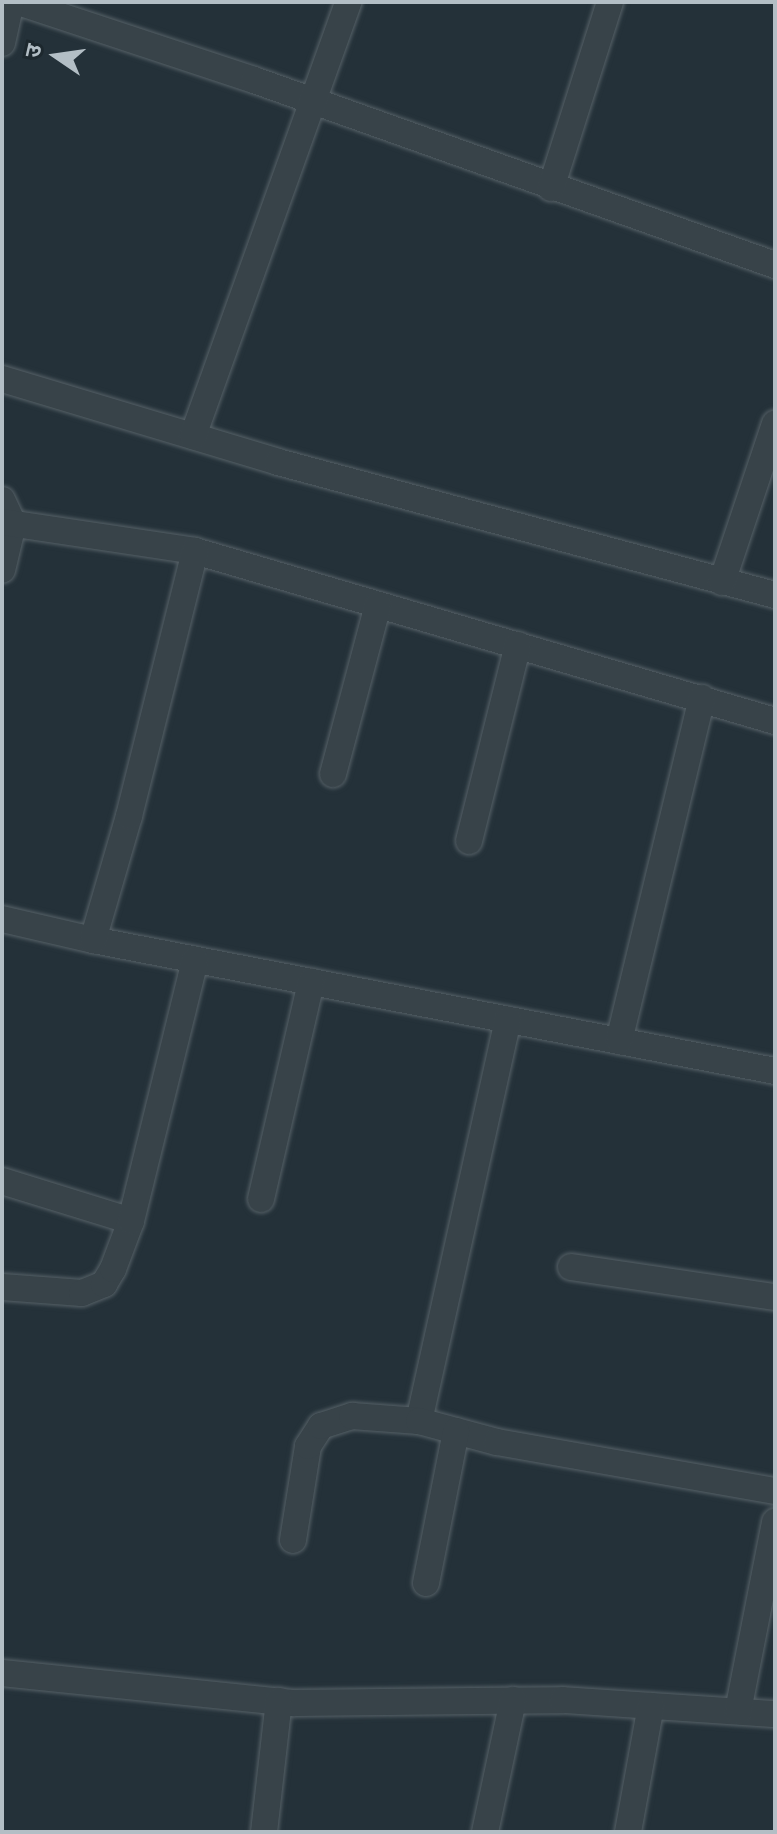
<!DOCTYPE html>
<html>
<head>
<meta charset="utf-8">
<style>
	body { margin:0 }
	#map { position:relative; width:777px; height:1834px; overflow:hidden; background:#243139; font-family:"Space Grotesk","Noto Sans Devanagari",sans-serif }
	div>[style] { position:absolute }
	.roads { filter:drop-shadow(0 0 2px #566167) drop-shadow(0 0 2px #566167) }
	.street>* { height:26px; margin:-13px; padding:0 13px; transform-origin:13px; border-radius:13px; background:#384349 }
	span { translate:-50% -50%; white-space:nowrap; text-align:center; line-height:1.15; -webkit-text-stroke:7px #1d282e; paint-order:stroke }
	.frame { position:absolute; inset:0; border:4px solid #b3bec5; pointer-events:none }
	.north { position:absolute; left:16px; top:16px; width:80px; height:80px; -webkit-text-stroke:6px #1d282e; paint-order:stroke; rotate:283deg; font-size:22px; font-weight:700; line-height:32px; text-align:center; color:#b3bec5 }
	.north::after { content:''; display:block; margin:auto; width:28px; height:36px; background:#b3bec5; clip-path:polygon(50% 0,100% 100%,50% 72%,0 100%) }
</style>
</head>
<body>
<div id="map">
	<div class="roads">
		<div class="street">
			<div style="left:18px;top:2px;width:249px;rotate:18.3deg"></div>
			<div style="left:254px;top:80px;width:553px;rotate:19.55deg"></div>
			<div style="left:2px;top:43px;width:42px;rotate:-77.6deg"></div>
			<div style="left:551px;top:188px;width:195px;rotate:-72.4deg"></div>
			<div style="left:2px;top:379px;width:288px;rotate:16.7deg"></div>
			<div style="left:278px;top:462px;width:514px;rotate:14.98deg"></div>
			<div style="left:193px;top:436px;width:461px;rotate:-70.3deg"></div>
			<div style="left:2px;top:500px;width:26px;rotate:65deg"></div>
			<div style="left:13px;top:524px;width:47px;rotate:103.4deg"></div>
			<div style="left:2px;top:522px;width:195px;rotate:8.5deg"></div>
			<div style="left:195px;top:551px;width:604px;rotate:16.34deg"></div>
			<div style="left:722px;top:582px;width:167px;rotate:-71.5deg"></div>
			<div style="left:333px;top:774px;width:175px;rotate:-75.1deg"></div>
			<div style="left:469px;top:841px;width:202px;rotate:-76deg"></div>
			<div style="left:2px;top:919px;width:93px;rotate:13deg"></div>
			<div style="left:93px;top:940px;width:694px;rotate:10.87deg"></div>
			<div style="left:93px;top:940px;width:129px;rotate:-73.8deg"></div>
			<div style="left:129px;top:816px;width:273px;rotate:-76deg"></div>
			<div style="left:619px;top:1041px;width:353px;rotate:-76.4deg"></div>
			<div style="left:2px;top:1181px;width:135px;rotate:17.2deg"></div>
			<div style="left:261px;top:1199px;width:223px;rotate:-77deg"></div>
			<div style="left:571px;top:1267px;width:206px;rotate:8.4deg"></div>
			<div style="left:2px;top:1287px;width:80px;rotate:4.3deg"></div>
			<div style="left:82px;top:1293px;width:24px;rotate:-22deg"></div>
			<div style="left:104px;top:1284px;width:17px;rotate:-59deg"></div>
			<div style="left:113px;top:1269px;width:51px;rotate:-69.4deg"></div>
			<div style="left:131px;top:1221px;width:269px;rotate:-76.2deg"></div>
			<div style="left:419px;top:1421px;width:411px;rotate:-77.5deg"></div>
			<div style="left:293px;top:1540px;width:95px;rotate:-80.9deg"></div>
			<div style="left:308px;top:1446px;width:24px;rotate:-57deg"></div>
			<div style="left:321px;top:1426px;width:33px;rotate:-18deg"></div>
			<div style="left:352px;top:1416px;width:67px;rotate:4.3deg"></div>
			<div style="left:419px;top:1421px;width:81px;rotate:15.1deg"></div>
			<div style="left:497px;top:1442px;width:282px;rotate:10deg"></div>
			<div style="left:426px;top:1583px;width:155px;rotate:-78.8deg"></div>
			<div style="left:2px;top:1673px;width:294px;rotate:5.9deg"></div>
			<div style="left:294px;top:1703px;width:269px;rotate:-0.6deg"></div>
			<div style="left:563px;top:1700px;width:212px;rotate:3.8deg"></div>
			<div style="left:738px;top:1711px;width:193px;rotate:-78.9deg"></div>
			<div style="left:264px;top:1832px;width:132px;rotate:-83.5deg"></div>
			<div style="left:485px;top:1832px;width:135px;rotate:-78deg"></div>
			<div style="left:628px;top:1832px;width:128px;rotate:-79.7deg"></div>
		</div>
	</div>
	<div class="frame"></div>
	<div class="north">उ</div>
</div>
</body>
</html>
